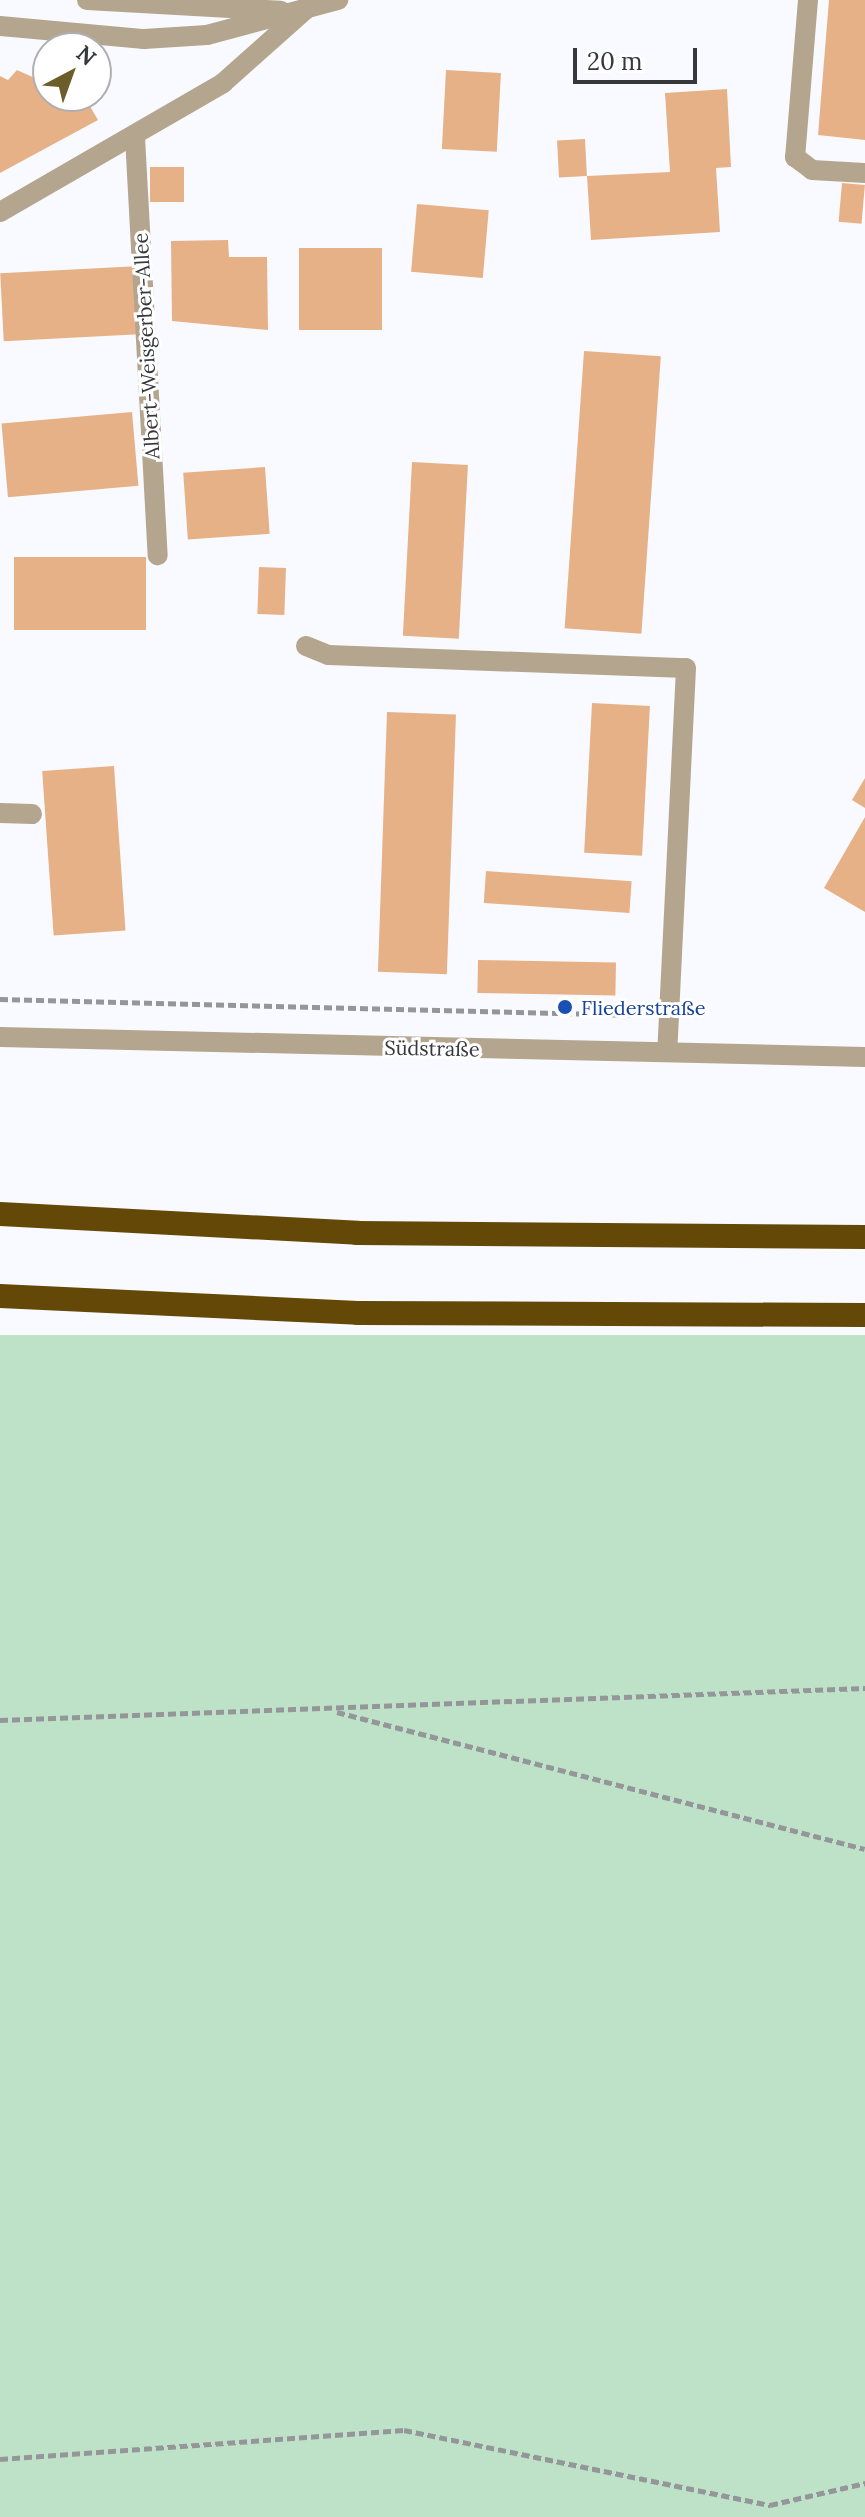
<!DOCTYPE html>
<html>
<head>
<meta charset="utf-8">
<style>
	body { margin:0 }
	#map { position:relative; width:865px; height:2517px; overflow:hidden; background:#f9faff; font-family:Lora,serif }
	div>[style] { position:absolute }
	.green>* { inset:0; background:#bde2c8; transform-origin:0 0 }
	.building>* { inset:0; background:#e6b187; transform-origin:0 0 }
	.path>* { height:5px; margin-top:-2.5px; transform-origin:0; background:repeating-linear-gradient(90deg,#95969a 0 8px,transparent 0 12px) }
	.service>* { height:20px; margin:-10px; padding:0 10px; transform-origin:10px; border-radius:10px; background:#b4a68e }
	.minor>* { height:20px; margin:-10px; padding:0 10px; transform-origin:10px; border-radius:10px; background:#b4a68e }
	.tertiary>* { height:20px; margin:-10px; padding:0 10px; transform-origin:10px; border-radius:10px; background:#b4a68e }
	.motorway>* { height:24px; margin:-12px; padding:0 12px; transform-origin:12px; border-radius:12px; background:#634807 }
	.dots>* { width:22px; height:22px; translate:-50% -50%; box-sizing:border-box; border:4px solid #fff; border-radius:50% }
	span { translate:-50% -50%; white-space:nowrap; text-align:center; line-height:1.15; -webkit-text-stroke:6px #fff; paint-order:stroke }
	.street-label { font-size:20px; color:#37383b }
	.transit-label { font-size:20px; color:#164399 }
	.left { translate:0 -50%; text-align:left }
	.north { position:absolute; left:32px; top:32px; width:80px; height:80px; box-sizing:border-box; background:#fff; border:2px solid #afafb1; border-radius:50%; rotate:41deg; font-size:22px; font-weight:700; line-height:32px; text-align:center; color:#37383b }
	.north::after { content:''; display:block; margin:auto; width:28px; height:36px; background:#6c5e2b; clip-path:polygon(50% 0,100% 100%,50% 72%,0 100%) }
	.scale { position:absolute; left:573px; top:48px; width:124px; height:36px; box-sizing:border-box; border:4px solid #37383b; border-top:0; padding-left:10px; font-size:24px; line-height:28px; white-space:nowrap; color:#37383b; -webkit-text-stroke:6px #fff; paint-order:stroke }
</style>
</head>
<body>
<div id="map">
	<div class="green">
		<div style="left:0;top:1335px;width:865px;height:1182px"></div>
	</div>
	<div class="building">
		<div style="clip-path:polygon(829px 0,865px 0,865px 140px,818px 135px)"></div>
		<div style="clip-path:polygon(17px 70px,48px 84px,48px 96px,84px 96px,98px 120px,0 173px,0 76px,8px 80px)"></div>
		<div style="left:446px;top:70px;width:55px;height:79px;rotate:3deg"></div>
		<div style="clip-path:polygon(727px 89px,731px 167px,716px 168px,720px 232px,591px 240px,587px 176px,670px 172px,665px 93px)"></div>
		<div style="left:585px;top:139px;width:37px;height:28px;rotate:87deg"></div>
		<div style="left:150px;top:167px;width:34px;height:35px"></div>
		<div style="left:842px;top:183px;width:23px;height:39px;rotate:5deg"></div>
		<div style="left:417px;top:204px;width:72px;height:68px;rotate:5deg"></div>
		<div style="clip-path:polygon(228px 240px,229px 257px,267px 257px,268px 330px,172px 321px,171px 241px)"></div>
		<div style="left:299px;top:248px;width:83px;height:82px"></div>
		<div style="left:140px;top:266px;width:68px;height:140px;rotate:87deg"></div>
		<div style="left:584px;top:351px;width:77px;height:278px;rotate:4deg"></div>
		<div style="left:132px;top:412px;width:74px;height:131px;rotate:85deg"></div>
		<div style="left:412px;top:462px;width:56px;height:174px;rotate:3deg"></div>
		<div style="left:265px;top:467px;width:67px;height:82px;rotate:86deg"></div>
		<div style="left:14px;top:557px;width:132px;height:73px"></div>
		<div style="left:259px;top:567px;width:27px;height:47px;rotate:2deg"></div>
		<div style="left:592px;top:703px;width:58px;height:150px;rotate:3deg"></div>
		<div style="left:387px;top:712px;width:69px;height:260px;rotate:2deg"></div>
		<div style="left:114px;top:766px;width:165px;height:72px;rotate:86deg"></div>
		<div style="clip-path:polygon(865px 778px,865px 808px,852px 800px)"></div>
		<div style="clip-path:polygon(865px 817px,865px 912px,824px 888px)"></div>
		<div style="left:486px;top:871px;width:146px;height:32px;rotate:4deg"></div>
		<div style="left:478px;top:960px;width:138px;height:33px;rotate:1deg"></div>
	</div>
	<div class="path">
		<div style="left:0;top:999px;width:638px;rotate:1.44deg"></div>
		<div style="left:337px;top:1712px;width:545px;rotate:14.55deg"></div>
		<div style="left:0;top:1720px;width:866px;rotate:-2.12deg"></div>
		<div style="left:0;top:2459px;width:405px;rotate:-4.1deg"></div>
		<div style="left:404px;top:2430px;width:374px;rotate:11.6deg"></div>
		<div style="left:770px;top:2505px;width:98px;rotate:-13deg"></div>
	</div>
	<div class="service">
		<div style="left:808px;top:0;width:158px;rotate:94.7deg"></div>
		<div style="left:795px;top:157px;width:21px;rotate:37deg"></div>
		<div style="left:812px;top:170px;width:53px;rotate:3.2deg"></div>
		<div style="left:135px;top:137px;width:419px;rotate:86.9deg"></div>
		<div style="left:0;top:212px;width:258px;rotate:-30deg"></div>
		<div style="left:223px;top:83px;width:111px;rotate:-41.7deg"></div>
		<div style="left:0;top:813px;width:32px;rotate:2deg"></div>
	</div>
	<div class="minor">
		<div style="left:87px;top:0;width:194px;rotate:3.2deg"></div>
		<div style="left:0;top:26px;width:145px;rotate:5.2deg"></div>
		<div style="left:144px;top:39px;width:63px;rotate:-3.6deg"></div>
		<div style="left:207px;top:35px;width:136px;rotate:-15deg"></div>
		<div style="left:306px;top:646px;width:24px;rotate:22deg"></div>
		<div style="left:328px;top:655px;width:358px;rotate:2.1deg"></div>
		<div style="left:686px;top:668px;width:384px;rotate:92.8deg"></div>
	</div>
	<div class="tertiary">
		<div style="left:0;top:1037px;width:865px;rotate:1.32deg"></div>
	</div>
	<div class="motorway">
		<div style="left:0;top:1214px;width:358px;rotate:3deg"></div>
		<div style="left:357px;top:1233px;width:508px;rotate:0.45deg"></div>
		<div style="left:0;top:1296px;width:358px;rotate:2.7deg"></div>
		<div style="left:358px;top:1313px;width:507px;rotate:0.23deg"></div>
	</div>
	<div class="dots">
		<div style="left:565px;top:1007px;background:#1a4fb4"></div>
	</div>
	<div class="street-label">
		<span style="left:146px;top:346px;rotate:-93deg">Albert-Weisgerber-Allee</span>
		<span style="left:432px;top:1048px;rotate:1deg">Südstraße</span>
	</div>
	<div class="transit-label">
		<span class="left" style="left:581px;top:1007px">Fliederstraße</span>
	</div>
	<div class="north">N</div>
	<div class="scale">20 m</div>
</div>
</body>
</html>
